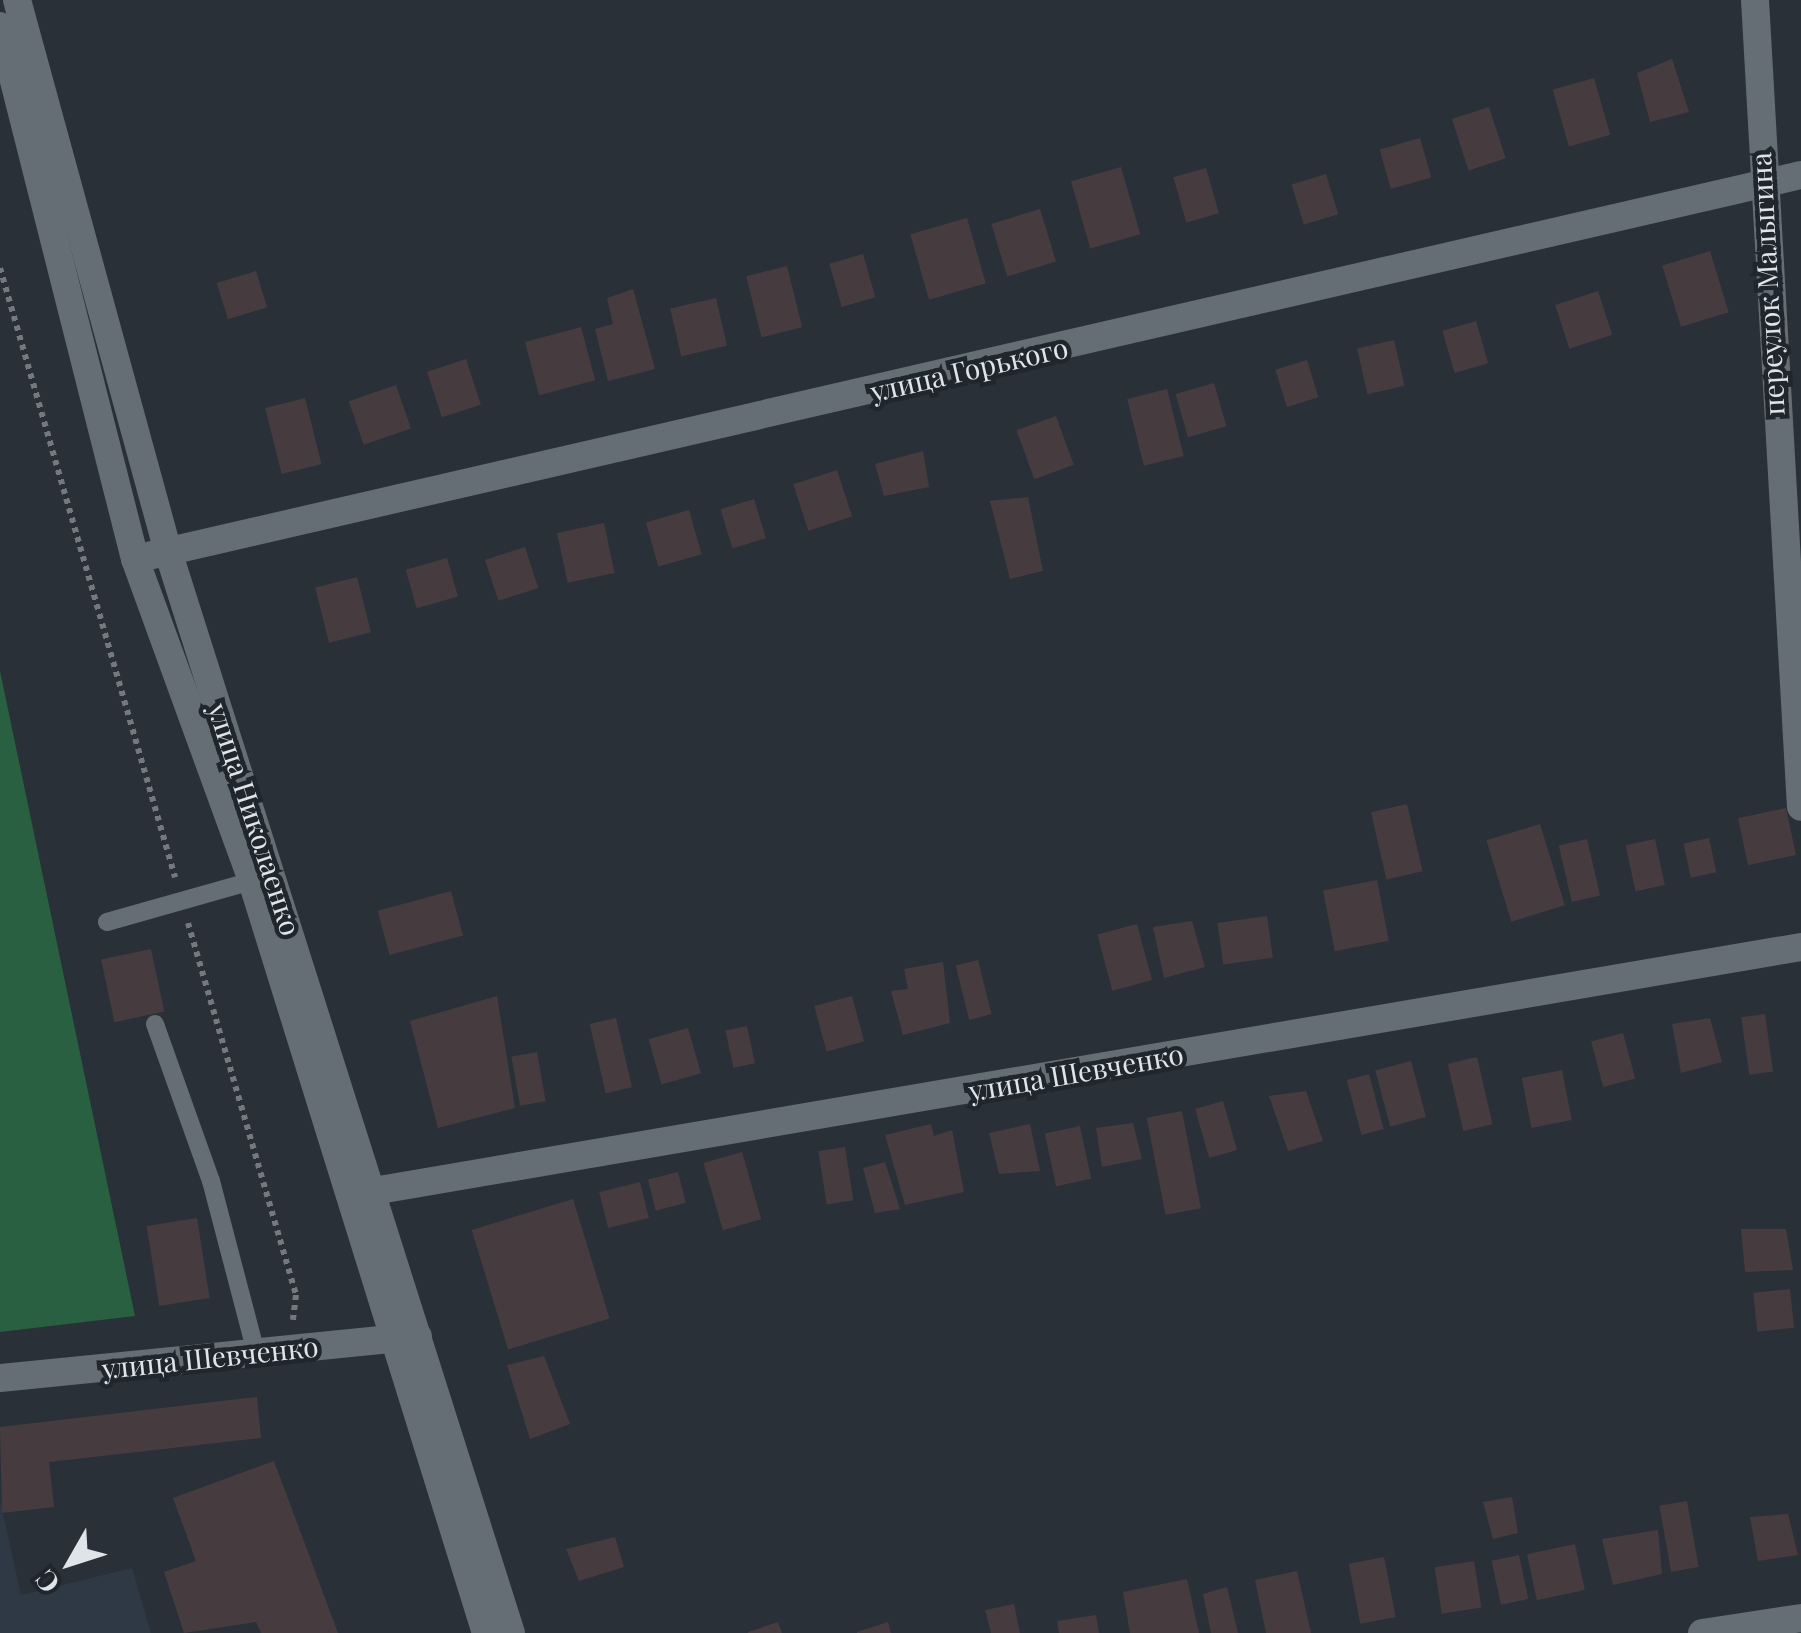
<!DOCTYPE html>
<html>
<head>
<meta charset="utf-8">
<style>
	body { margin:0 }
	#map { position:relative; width:1801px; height:1633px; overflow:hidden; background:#293037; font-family:"Playfair Display",serif }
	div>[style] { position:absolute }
	.built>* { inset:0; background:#2e3945 }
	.green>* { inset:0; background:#296042 }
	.building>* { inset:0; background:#463c40; transform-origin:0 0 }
	.path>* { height:6px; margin-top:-3px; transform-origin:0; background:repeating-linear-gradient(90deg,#73797f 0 5px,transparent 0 10px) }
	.service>* { height:18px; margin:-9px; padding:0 9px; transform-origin:9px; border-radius:9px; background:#656d75 }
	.minor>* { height:28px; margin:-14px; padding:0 14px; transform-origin:14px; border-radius:14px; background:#656d75 }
	.tertiary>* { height:28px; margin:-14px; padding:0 14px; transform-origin:14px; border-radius:14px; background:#656d75 }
	.secondary>* { height:28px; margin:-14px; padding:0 14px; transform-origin:14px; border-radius:14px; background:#656d75 }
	span { translate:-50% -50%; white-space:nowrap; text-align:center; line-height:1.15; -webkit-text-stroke:9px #20262d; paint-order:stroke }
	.street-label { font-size:28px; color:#dfe4e8 }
	.north { position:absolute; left:20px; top:1513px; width:100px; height:100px; -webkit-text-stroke:8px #20262d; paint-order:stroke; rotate:231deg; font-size:28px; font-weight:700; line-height:40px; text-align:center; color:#dfe4e8 }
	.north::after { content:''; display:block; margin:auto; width:35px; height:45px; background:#dfe4e8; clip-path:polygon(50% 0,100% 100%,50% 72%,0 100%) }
</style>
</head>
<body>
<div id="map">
	<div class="built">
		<div style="clip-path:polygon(0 1500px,21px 1595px,132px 1568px,151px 1633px,0 1633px)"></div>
	</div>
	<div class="green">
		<div style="clip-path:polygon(0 671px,135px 1316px,0 1332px)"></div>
	</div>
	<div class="building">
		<div style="clip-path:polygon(1672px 59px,1689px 112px,1650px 122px,1637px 73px)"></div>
		<div style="left:1594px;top:78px;width:59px;height:43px;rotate:74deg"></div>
		<div style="left:1489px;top:107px;width:54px;height:39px;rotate:72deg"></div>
		<div style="left:1420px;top:138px;width:41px;height:42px;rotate:74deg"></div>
		<div style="left:1121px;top:167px;width:70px;height:52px;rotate:74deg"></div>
		<div style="left:1206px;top:168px;width:47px;height:34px;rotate:74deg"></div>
		<div style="left:1326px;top:174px;width:42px;height:36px;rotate:73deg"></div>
		<div style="left:1040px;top:209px;width:55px;height:51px;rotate:73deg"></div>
		<div style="left:967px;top:218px;width:68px;height:59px;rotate:74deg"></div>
		<div style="left:1710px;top:251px;width:64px;height:50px;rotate:73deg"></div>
		<div style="left:863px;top:254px;width:45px;height:35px;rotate:74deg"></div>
		<div style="left:787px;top:266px;width:63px;height:42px;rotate:76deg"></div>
		<div style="left:256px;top:271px;width:38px;height:41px;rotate:73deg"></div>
		<div style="clip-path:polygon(633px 289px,655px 369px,608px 381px,595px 329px,613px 324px,607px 298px)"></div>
		<div style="left:1598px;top:291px;width:46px;height:45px;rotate:72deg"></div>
		<div style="left:716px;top:298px;width:49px;height:47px;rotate:77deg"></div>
		<div style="left:1476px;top:321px;width:44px;height:35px;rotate:74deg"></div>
		<div style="left:581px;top:327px;width:55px;height:58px;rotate:75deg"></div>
		<div style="left:1394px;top:340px;width:47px;height:38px;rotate:77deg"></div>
		<div style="left:466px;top:359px;width:48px;height:41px;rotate:72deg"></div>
		<div style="left:1307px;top:360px;width:39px;height:33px;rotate:73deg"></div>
		<div style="left:1214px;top:383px;width:45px;height:40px;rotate:74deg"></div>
		<div style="left:396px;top:385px;width:46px;height:50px;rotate:71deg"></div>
		<div style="left:1167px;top:389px;width:69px;height:41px;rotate:76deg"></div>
		<div style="left:305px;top:398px;width:68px;height:41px;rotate:76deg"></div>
		<div style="left:1056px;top:416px;width:52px;height:42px;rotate:70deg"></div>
		<div style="clip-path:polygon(923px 451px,929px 487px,884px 496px,875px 464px)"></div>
		<div style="left:837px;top:470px;width:49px;height:46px;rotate:72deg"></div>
		<div style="clip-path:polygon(1028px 497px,1043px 571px,1010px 579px,990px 501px)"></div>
		<div style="left:754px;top:499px;width:41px;height:35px;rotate:73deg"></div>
		<div style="left:689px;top:510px;width:46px;height:45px;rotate:74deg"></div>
		<div style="left:604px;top:523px;width:51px;height:48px;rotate:78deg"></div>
		<div style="left:525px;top:547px;width:43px;height:42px;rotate:72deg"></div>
		<div style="left:447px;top:558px;width:40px;height:43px;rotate:74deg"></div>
		<div style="left:357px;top:577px;width:57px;height:43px;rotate:76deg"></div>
		<div style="left:1407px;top:804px;width:69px;height:37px;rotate:77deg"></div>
		<div style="left:1786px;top:808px;width:48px;height:49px;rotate:78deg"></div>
		<div style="left:1540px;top:824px;width:85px;height:56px;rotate:73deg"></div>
		<div style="left:1709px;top:838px;width:35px;height:26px;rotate:78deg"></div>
		<div style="left:1587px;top:839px;width:58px;height:29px;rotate:77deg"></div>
		<div style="left:1655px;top:839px;width:47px;height:30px;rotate:78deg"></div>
		<div style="left:1377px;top:880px;width:62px;height:55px;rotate:79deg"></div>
		<div style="left:451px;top:891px;width:46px;height:76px;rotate:75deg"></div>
		<div style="left:1267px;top:916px;width:42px;height:50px;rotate:82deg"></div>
		<div style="clip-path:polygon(1192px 921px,1205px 967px,1164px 978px,1153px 927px)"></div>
		<div style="left:1137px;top:924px;width:58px;height:41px;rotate:75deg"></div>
		<div style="left:151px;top:949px;width:64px;height:51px;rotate:78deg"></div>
		<div style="left:978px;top:960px;width:56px;height:23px;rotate:76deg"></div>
		<div style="clip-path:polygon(943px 962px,950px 1023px,903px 1035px,891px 991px,908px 989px,904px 969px)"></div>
		<div style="clip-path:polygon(497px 996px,515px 1108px,438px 1128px,410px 1021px)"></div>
		<div style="left:852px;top:996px;width:47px;height:39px;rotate:75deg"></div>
		<div style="left:1765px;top:1014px;width:58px;height:24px;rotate:82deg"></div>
		<div style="left:616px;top:1018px;width:71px;height:27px;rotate:77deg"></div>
		<div style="clip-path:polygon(1710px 1018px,1722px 1062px,1681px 1073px,1672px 1024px)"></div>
		<div style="left:747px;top:1026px;width:38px;height:22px;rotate:78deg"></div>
		<div style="left:688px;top:1028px;width:47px;height:41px;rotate:74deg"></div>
		<div style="left:1623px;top:1033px;width:47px;height:33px;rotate:75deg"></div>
		<div style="left:537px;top:1052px;width:50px;height:26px;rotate:80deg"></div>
		<div style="left:1477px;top:1057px;width:69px;height:30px;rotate:77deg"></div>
		<div style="left:1411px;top:1061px;width:58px;height:37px;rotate:75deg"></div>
		<div style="left:1562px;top:1070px;width:51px;height:41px;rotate:79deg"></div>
		<div style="left:1369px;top:1074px;width:57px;height:23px;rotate:75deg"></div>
		<div style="clip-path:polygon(1306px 1091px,1323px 1141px,1288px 1151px,1269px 1096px)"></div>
		<div style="left:1223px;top:1101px;width:51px;height:29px;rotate:74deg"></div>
		<div style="left:1182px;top:1111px;width:99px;height:36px;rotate:79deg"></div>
		<div style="clip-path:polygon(1133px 1123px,1142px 1159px,1102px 1167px,1096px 1128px)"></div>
		<div style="clip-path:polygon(931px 1124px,934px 1136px,952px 1130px,964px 1192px,905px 1205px,885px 1135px)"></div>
		<div style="clip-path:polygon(1030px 1124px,1040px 1171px,999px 1174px,989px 1133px)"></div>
		<div style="left:1080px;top:1126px;width:54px;height:36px;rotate:78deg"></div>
		<div style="left:845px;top:1147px;width:54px;height:27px;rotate:81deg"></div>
		<div style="left:742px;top:1152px;width:70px;height:40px;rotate:74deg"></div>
		<div style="clip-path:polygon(885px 1162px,900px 1209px,875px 1213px,863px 1168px)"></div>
		<div style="left:678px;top:1172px;width:32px;height:31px;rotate:76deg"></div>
		<div style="left:640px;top:1182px;width:37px;height:42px;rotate:76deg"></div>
		<div style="left:573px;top:1199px;width:125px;height:106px;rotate:73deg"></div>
		<div style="left:197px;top:1218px;width:81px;height:51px;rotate:81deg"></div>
		<div style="clip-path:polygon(1741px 1229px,1786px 1229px,1793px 1270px,1745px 1272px)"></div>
		<div style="left:1790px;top:1289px;width:39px;height:37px;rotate:84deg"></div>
		<div style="clip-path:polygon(544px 1356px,570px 1424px,530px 1439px,507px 1365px)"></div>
		<div style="clip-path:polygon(257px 1397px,261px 1438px,49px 1462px,54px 1507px,2px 1513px,0 1427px)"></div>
		<div style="clip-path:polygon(274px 1461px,338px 1633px,261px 1633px,256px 1622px,184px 1633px,164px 1572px,196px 1561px,173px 1498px)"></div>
		<div style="clip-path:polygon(1512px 1497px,1518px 1533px,1493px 1539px,1483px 1502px)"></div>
		<div style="left:1687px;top:1501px;width:67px;height:28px;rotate:80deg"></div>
		<div style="clip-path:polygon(1788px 1514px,1798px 1555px,1758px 1561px,1750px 1517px)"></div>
		<div style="clip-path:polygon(1658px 1530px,1662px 1574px,1613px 1585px,1602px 1539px)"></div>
		<div style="clip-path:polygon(615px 1537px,624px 1567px,579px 1581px,566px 1549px)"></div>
		<div style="left:1575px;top:1544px;width:47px;height:49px;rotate:78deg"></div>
		<div style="left:1519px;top:1555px;width:45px;height:28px;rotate:78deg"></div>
		<div style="left:1384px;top:1557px;width:61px;height:36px;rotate:79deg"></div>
		<div style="left:1474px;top:1561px;width:47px;height:40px;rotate:81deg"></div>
		<div style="clip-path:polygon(1297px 1571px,1311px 1633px,1266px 1633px,1255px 1580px)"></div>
		<div style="clip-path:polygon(1187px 1579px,1199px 1633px,1130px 1633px,1123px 1592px)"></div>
		<div style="clip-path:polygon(1227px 1587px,1238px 1633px,1211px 1633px,1203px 1594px)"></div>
		<div style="clip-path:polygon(1014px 1604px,1020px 1633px,991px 1633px,985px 1610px)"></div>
		<div style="clip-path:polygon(1096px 1615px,1099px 1633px,1059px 1633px,1057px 1621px)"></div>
		<div style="clip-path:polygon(778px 1622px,782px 1633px,748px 1633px,748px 1632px)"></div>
		<div style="clip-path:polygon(888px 1622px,891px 1633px,857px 1633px,857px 1632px)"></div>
	</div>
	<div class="path">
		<div style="left:0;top:268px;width:634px;rotate:73.97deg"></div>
		<div style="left:188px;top:923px;width:387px;rotate:73.8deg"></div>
		<div style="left:296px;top:1295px;width:25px;rotate:97deg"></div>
	</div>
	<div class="service">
		<div style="left:107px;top:922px;width:151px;rotate:-15.8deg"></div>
		<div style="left:155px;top:1024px;width:167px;rotate:70.4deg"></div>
		<div style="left:211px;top:1181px;width:177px;rotate:75.3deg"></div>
	</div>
	<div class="minor">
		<div style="left:1755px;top:0;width:808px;rotate:86.74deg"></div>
		<div style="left:135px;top:559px;width:1710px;rotate:-12.98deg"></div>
		<div style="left:350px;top:1195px;width:1472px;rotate:-9.7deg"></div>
		<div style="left:1702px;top:1633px;width:100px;rotate:-8.6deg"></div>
	</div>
	<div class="tertiary">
		<div style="left:0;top:1378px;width:420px;rotate:-5.7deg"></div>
	</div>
	<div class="secondary">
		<div style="left:17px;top:0;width:568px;rotate:74.69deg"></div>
		<div style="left:167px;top:548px;width:1138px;rotate:72.41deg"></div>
		<div style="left:0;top:26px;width:550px;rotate:75.79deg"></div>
		<div style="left:135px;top:559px;width:343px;rotate:70deg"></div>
		<div style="left:252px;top:881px;width:788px;rotate:72.72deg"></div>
	</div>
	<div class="street-label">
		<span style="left:1767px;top:284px;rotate:-93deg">переулок Малыгина</span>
		<span style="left:969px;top:369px;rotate:-13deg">улица Горького</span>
		<span style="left:255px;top:819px;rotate:72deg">улица Николаенко</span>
		<span style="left:1076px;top:1072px;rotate:-10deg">улица Шевченко</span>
		<span style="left:210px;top:1357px;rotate:-6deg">улица Шевченко</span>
	</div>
	<div class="north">С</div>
</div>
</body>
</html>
